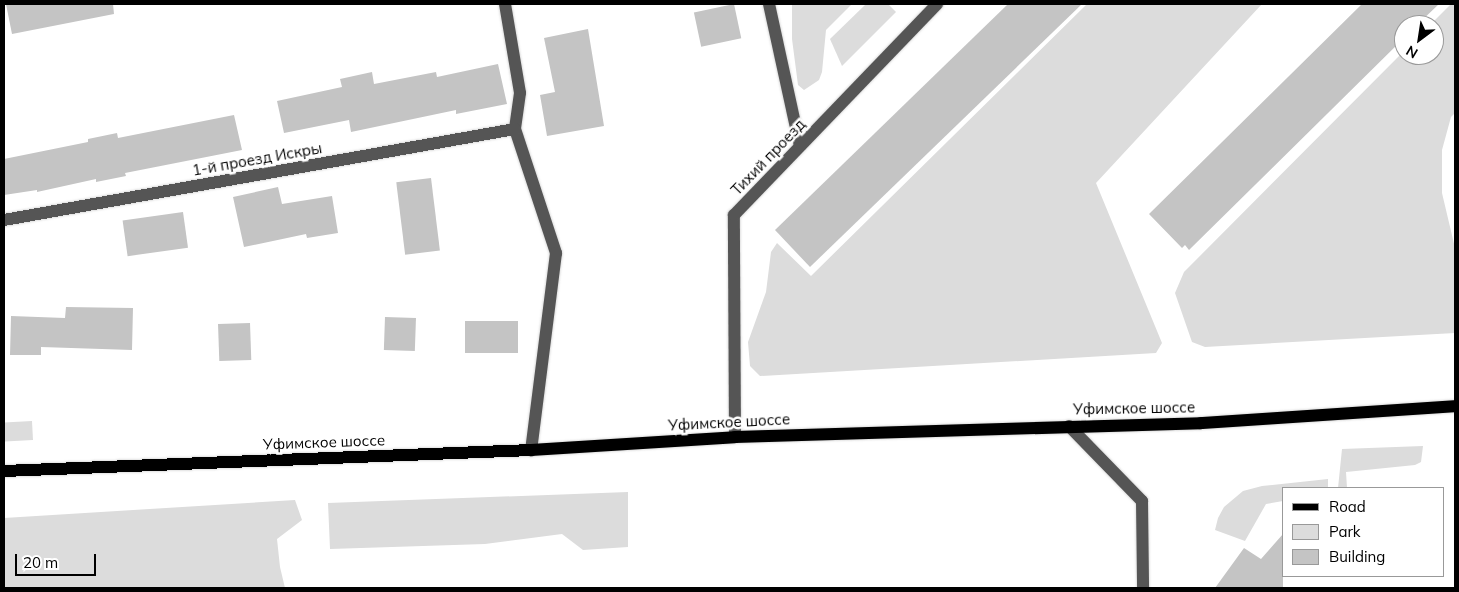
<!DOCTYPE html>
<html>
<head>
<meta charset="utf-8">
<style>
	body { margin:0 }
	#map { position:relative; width:1459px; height:592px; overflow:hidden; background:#fff; font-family:Mulish,sans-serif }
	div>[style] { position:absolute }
	.green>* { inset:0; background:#dcdcdc; transform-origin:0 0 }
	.building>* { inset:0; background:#c4c4c4; transform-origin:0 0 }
	.roads { filter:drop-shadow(0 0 1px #dbdbdb) drop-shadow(0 0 1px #dbdbdb) }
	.minor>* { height:12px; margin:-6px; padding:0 6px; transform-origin:6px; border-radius:6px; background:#555 }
	.major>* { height:12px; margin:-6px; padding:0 6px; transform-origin:6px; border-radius:6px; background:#000 }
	span { translate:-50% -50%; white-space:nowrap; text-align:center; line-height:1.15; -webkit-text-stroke:5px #fff; paint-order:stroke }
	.street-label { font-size:15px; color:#000 }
	.frame { position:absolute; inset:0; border:5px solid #000; pointer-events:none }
	.legend { position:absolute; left:1282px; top:487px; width:162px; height:90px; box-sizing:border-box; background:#fff; border:1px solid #999; margin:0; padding:6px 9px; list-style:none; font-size:15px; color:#000 }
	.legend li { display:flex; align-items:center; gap:10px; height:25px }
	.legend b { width:25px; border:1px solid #999 }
	.north { position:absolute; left:1394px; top:15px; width:50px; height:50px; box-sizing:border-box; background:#fff; border:1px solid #999; border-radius:50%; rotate:211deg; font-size:14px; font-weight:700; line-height:20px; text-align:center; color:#000 }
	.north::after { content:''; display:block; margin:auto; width:18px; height:22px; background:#000; clip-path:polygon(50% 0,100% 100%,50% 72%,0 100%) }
	.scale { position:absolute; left:15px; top:554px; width:81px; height:22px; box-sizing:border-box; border:2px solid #000; border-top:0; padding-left:6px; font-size:15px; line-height:18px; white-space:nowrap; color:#000; -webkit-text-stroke:4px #fff; paint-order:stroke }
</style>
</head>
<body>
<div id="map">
	<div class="green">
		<div style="clip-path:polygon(792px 4px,852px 4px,826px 30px,822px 72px,819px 80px,804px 90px,798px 85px,792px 39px)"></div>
		<div style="clip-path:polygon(866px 4px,888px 4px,896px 12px,842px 66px,830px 39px)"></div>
		<div style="clip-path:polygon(1087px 4px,1262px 4px,1096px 183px,1162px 343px,1156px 353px,760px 376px,750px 366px,748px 342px,766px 292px,771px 252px,777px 243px,811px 276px)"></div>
		<div style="clip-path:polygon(1451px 4px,1455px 4px,1455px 113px,1451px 117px,1442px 150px,1442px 193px,1455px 248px,1455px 333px,1205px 347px,1192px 342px,1175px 293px,1184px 272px,1404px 51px,1404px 55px,1434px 55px,1434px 25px,1430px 25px)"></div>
		<div style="left:32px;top:421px;width:19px;height:28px;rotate:87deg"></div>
		<div style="clip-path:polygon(1423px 446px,1421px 462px,1415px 465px,1346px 472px,1347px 488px,1338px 488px,1342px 449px)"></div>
		<div style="clip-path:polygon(1328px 479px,1328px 488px,1283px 488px,1283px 501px,1266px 504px,1245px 541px,1215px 530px,1218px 518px,1224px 507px,1243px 491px,1262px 486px)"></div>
		<div style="clip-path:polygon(628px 492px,628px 547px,583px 550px,562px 534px,485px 544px,330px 549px,328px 503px)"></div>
		<div style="clip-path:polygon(295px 500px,302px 520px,277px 539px,280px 567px,285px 588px,4px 588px,4px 518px)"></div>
	</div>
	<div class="building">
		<div style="clip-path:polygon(6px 4px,113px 4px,114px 14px,12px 34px)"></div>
		<div style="left:734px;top:4px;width:35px;height:41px;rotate:78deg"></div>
		<div style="clip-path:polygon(1008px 4px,1082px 4px,810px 267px,775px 230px)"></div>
		<div style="clip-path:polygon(1362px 4px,1439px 4px,1417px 25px,1404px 25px,1404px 38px,1189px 250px,1185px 245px,1182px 248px,1149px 214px)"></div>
		<div style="clip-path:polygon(588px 29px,604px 126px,547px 136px,540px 95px,555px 92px,544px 38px)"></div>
		<div style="clip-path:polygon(498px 64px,507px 104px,456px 114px,456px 110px,351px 132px,349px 120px,284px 133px,277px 101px,342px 87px,340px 79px,372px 72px,374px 84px,436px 72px,437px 77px)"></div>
		<div style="clip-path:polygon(234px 115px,242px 150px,125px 173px,126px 176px,96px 182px,96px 179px,37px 192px,37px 190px,4px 195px,4px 159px,88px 142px,88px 139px,117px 133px,118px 138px)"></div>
		<div style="left:431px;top:178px;width:73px;height:35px;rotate:83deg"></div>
		<div style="clip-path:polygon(278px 187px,282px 204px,332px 196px,338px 233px,307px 238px,306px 234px,244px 247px,233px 197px)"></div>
		<div style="left:183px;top:212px;width:36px;height:61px;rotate:82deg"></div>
		<div style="clip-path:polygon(66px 307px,133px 308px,132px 350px,41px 347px,41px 355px,10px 355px,11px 316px,65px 318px)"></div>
		<div style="left:385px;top:317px;width:31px;height:33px;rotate:2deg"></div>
		<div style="left:465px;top:321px;width:53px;height:32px"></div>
		<div style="left:250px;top:323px;width:37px;height:32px;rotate:88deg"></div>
		<div style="clip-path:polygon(1283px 534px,1283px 588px,1215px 588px,1244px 548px,1261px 559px)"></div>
	</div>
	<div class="roads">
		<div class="minor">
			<div style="left:505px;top:4px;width:90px;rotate:80.4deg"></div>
			<div style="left:520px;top:93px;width:36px;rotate:98deg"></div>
			<div style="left:515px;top:129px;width:131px;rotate:71.7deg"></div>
			<div style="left:556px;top:253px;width:199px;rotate:97.2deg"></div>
			<div style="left:769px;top:4px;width:145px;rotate:77.7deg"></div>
			<div style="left:4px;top:220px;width:519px;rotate:-10.1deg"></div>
			<div style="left:1069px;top:426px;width:105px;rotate:45.8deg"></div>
			<div style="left:1142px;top:501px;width:87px;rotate:89.3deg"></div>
			<div style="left:735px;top:437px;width:222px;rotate:-90.3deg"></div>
			<div style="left:734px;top:215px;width:293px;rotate:-46.1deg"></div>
		</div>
		<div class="major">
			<div style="left:4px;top:471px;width:527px;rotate:-2.28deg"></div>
			<div style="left:531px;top:450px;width:204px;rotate:-3.6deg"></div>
			<div style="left:735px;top:437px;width:466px;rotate:-1.7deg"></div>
			<div style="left:1201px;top:423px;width:255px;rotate:-3.8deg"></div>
		</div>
	</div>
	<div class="street-label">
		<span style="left:768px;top:157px;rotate:-46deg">Тихий проезд</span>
		<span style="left:257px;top:159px;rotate:-10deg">1-й проезд Искры</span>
		<span style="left:1134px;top:408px;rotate:-1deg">Уфимское шоссе</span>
		<span style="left:729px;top:422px;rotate:-3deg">Уфимское шоссе</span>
		<span style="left:324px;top:442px;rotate:-2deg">Уфимское шоссе</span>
	</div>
	<div class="frame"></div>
	<ul class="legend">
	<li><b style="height:6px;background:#000"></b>Road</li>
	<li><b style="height:14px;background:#dcdcdc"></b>Park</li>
	<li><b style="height:14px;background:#c4c4c4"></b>Building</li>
	</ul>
	<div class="north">N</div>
	<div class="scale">20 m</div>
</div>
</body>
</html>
